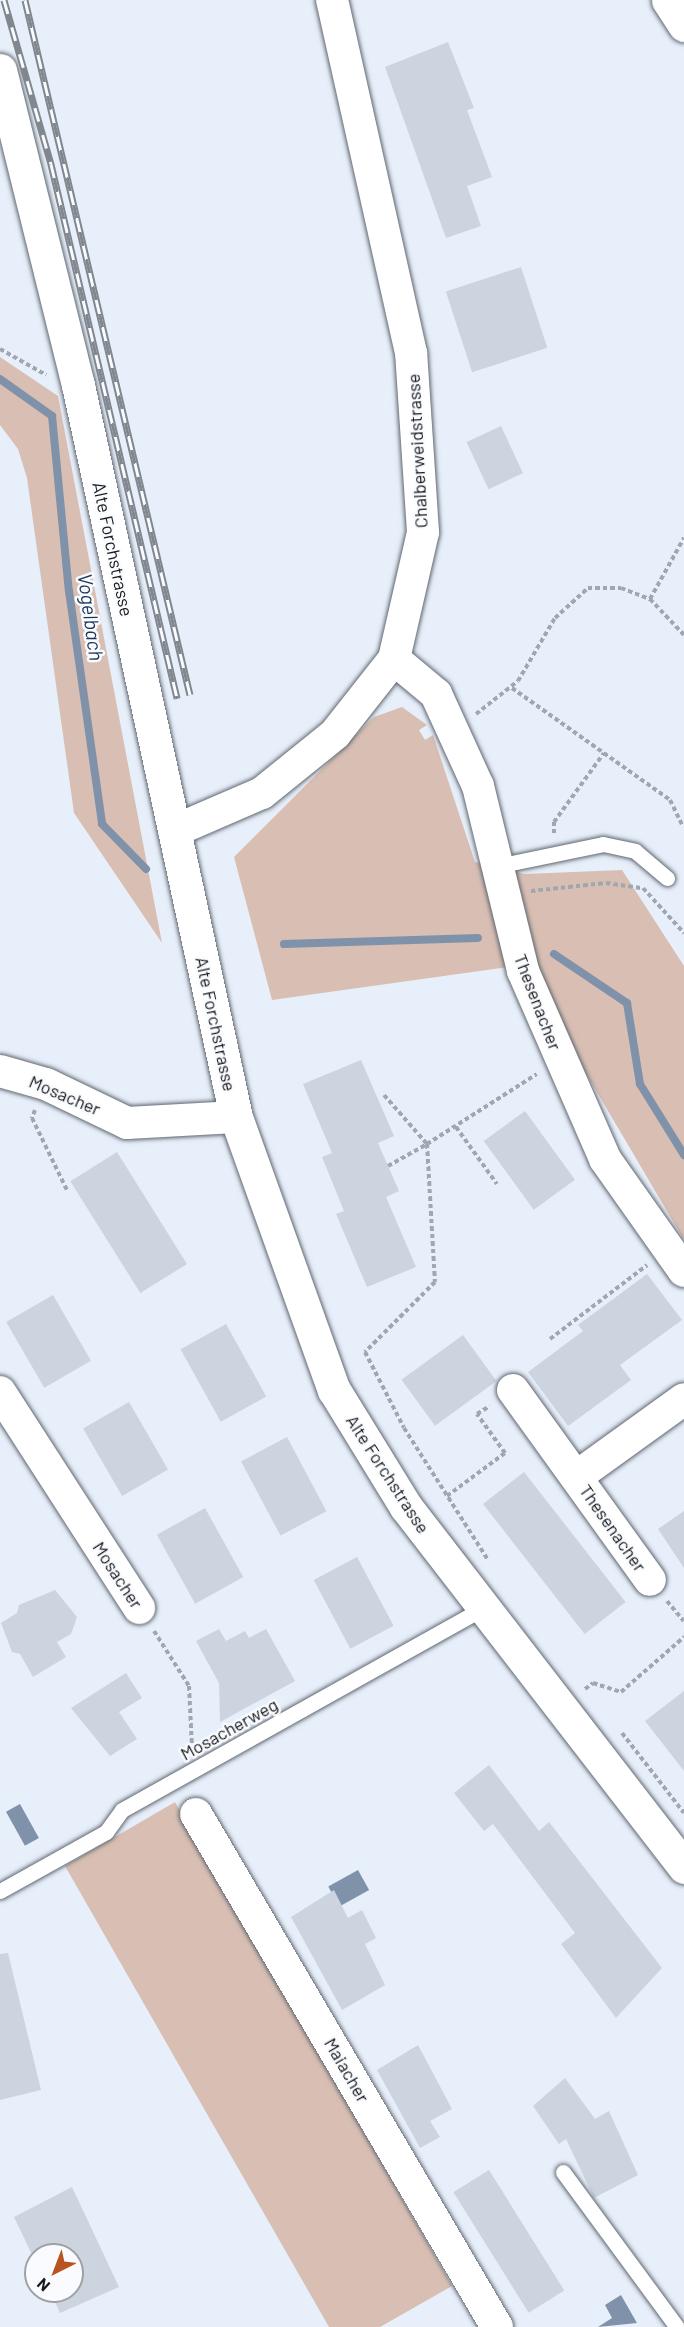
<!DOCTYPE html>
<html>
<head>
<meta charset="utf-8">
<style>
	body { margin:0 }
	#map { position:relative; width:684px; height:2327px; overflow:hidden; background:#e7effa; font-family:Barlow,sans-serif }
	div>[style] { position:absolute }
	.green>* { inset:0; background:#d9bfb3 }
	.water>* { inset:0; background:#8092aa; transform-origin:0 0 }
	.stream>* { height:8px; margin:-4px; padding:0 4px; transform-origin:4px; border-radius:4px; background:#8092aa }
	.building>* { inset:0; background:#ccd4df; transform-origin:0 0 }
	.path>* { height:4px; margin-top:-2px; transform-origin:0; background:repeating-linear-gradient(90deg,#a0a7af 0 4.5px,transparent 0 7.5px) }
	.roads { filter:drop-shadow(0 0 2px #606770) drop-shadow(0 0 2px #606770) }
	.lane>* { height:15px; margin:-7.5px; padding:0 7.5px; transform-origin:7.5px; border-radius:7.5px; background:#fff }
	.street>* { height:32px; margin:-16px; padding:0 16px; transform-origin:16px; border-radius:16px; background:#fff }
	.secondary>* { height:33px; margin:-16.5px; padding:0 16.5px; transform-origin:16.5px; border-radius:16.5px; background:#fff }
	.highway>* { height:33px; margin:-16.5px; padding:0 16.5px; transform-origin:16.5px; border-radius:16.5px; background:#fff }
	.rail>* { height:7px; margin-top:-3.5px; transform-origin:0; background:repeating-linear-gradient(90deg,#fafbfe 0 14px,#81878e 0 28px); box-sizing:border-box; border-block:2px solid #81878e }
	span { translate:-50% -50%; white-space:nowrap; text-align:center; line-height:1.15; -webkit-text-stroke:5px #fafbfe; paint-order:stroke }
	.street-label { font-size:18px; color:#16191d }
	.water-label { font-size:20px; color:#183457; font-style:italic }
	.north { position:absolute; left:24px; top:2243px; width:60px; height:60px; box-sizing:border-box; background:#fafbfe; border:2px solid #9fa1a4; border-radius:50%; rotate:222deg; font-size:16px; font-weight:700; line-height:24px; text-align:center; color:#16191d }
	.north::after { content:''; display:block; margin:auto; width:21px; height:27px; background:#b95421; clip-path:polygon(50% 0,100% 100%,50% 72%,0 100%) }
</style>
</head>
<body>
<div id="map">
	<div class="green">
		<div style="clip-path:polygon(0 357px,58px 396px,162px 943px,74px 813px,27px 478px,18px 449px,0 425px)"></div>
		<div style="clip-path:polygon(402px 707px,427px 725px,419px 730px,425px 740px,433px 735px,475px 862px,524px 874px,622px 870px,684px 966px,684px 1240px,571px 1048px,537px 963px,272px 1000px,234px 857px,374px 717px)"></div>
		<div style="clip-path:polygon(175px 1802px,452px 2286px,380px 2327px,329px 2327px,65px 1866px)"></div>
	</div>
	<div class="water">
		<div style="left:20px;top:1804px;width:39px;height:16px;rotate:61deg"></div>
		<div style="left:358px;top:1870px;width:23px;height:34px;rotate:61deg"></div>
		<div style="clip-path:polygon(621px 2295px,637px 2323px,598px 2327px,612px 2318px,605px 2305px)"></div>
	</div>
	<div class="stream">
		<div style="left:0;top:379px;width:64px;rotate:35.4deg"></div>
		<div style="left:52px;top:416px;width:176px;rotate:84.5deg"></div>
		<div style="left:69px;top:591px;width:235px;rotate:81.9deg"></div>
		<div style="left:102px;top:824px;width:63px;rotate:45.6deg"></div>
		<div style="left:284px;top:944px;width:194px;rotate:-1.8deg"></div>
		<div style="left:554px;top:954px;width:88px;rotate:33.9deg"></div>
		<div style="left:627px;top:1003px;width:82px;rotate:80.9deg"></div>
		<div style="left:640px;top:1084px;width:84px;rotate:58.2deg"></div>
	</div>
	<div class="building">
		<div style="clip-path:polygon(448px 42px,474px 108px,467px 110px,492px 177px,467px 186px,481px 226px,446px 238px,385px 67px)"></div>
		<div style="left:521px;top:267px;width:85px;height:79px;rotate:72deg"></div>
		<div style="left:501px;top:426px;width:52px;height:38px;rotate:65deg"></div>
		<div style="clip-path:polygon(361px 1060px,394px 1136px,378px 1143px,399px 1191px,386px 1197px,416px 1267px,367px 1287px,336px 1214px,344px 1211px,322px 1157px,332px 1153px,303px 1084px)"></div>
		<div style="left:525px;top:1111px;width:85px;height:51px;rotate:54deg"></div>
		<div style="left:117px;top:1152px;width:132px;height:55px;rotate:58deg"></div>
		<div style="clip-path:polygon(647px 1274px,682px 1320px,620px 1365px,631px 1380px,568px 1426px,528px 1372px,583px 1331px,578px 1325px)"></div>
		<div style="left:53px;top:1295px;width:76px;height:54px;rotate:60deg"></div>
		<div style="left:226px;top:1324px;width:83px;height:52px;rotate:61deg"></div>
		<div style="left:463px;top:1335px;width:57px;height:76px;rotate:54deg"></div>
		<div style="left:129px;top:1402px;width:78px;height:53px;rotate:60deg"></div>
		<div style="left:287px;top:1437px;width:84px;height:52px;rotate:62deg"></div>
		<div style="left:524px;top:1472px;width:165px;height:52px;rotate:52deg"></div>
		<div style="left:205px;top:1508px;width:79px;height:55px;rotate:61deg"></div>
		<div style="clip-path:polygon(684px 1511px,684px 1568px,658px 1529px)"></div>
		<div style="left:357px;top:1557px;width:78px;height:49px;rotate:62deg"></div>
		<div style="clip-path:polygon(55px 1590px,77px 1617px,71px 1634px,57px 1642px,66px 1657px,33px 1677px,20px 1654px,12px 1652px,1px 1623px,17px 1613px,19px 1605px)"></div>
		<div style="clip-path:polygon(219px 1629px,226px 1641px,245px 1631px,249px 1638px,266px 1629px,295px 1681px,220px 1722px,219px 1683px,196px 1641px)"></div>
		<div style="clip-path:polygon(126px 1673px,142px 1698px,119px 1712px,137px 1739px,110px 1756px,71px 1708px)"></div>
		<div style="clip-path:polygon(684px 1691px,684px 1771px,645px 1721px)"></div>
		<div style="clip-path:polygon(489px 1765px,539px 1831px,549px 1822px,662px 1968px,616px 2018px,561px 1944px,575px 1933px,493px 1824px,484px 1831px,454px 1793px)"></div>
		<div style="clip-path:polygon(334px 1890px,348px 1918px,362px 1910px,376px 1938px,365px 1944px,385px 1985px,342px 2010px,291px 1917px)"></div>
		<div style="clip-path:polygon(8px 1953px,41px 2090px,0 2100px,0 1954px)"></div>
		<div style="clip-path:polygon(418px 2045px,452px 2109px,430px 2121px,440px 2137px,420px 2148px,377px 2070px)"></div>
		<div style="clip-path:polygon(565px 2078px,595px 2119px,609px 2111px,638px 2175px,594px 2198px,566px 2139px,559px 2144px,533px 2106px)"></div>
		<div style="left:489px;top:2170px;width:142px;height:42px;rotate:58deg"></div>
		<div style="clip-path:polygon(72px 2187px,119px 2287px,60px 2313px,50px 2291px,72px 2291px,72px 2255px,36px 2255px,36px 2263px,14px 2217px)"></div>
	</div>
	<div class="path">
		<div style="left:0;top:349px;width:53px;rotate:29.5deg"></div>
		<div style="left:650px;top:599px;width:70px;rotate:-60.9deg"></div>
		<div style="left:512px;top:688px;width:194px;rotate:35.3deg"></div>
		<div style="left:670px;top:800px;width:28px;rotate:64deg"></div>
		<div style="left:476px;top:714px;width:53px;rotate:-38.2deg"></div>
		<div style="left:518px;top:681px;width:73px;rotate:-59.6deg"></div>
		<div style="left:555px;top:618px;width:45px;rotate:-42.3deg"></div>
		<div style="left:588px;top:588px;width:33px"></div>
		<div style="left:621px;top:588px;width:31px;rotate:21deg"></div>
		<div style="left:650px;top:599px;width:50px;rotate:46.6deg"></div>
		<div style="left:554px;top:833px;width:11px;rotate:-90deg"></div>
		<div style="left:554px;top:822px;width:85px;rotate:-54.1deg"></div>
		<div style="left:531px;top:891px;width:75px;rotate:-6.1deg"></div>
		<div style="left:606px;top:883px;width:37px;rotate:8deg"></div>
		<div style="left:643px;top:888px;width:61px;rotate:47.7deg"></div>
		<div style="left:384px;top:1095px;width:65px;rotate:48.7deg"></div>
		<div style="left:427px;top:1144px;width:130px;rotate:-32.5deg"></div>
		<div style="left:35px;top:1110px;width:9px;rotate:111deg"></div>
		<div style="left:32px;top:1118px;width:82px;rotate:64.1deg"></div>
		<div style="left:456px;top:1127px;width:70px;rotate:54.3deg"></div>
		<div style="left:388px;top:1166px;width:45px;rotate:-29.4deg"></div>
		<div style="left:427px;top:1144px;width:138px;rotate:86.7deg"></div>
		<div style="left:435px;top:1282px;width:99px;rotate:135deg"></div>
		<div style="left:365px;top:1352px;width:85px;rotate:62.8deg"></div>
		<div style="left:404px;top:1428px;width:156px;rotate:57.5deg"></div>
		<div style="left:550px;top:1339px;width:122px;rotate:-37.3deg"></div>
		<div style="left:447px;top:1496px;width:72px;rotate:-36.6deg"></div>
		<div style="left:505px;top:1453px;width:48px;rotate:-125.7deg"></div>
		<div style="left:477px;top:1414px;width:15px;rotate:-32deg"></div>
		<div style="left:667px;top:1601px;width:26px;rotate:50deg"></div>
		<div style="left:154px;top:1631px;width:65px;rotate:57.5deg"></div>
		<div style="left:189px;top:1686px;width:62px;rotate:87.2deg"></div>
		<div style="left:585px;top:1689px;width:10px;rotate:-37deg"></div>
		<div style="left:593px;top:1683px;width:29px;rotate:18deg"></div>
		<div style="left:621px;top:1692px;width:84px;rotate:-41.1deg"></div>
		<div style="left:622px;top:1733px;width:101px;rotate:52.2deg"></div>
	</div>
	<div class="roads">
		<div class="lane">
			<div style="left:497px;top:866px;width:108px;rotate:-11.7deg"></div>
			<div style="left:603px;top:844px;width:33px;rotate:12deg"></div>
			<div style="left:635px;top:851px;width:42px;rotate:40.2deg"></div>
			<div style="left:0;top:1891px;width:121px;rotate:-29.1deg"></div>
			<div style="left:106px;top:1832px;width:27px;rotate:-54deg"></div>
			<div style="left:122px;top:1810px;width:414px;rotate:-29.2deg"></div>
			<div style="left:563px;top:2172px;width:192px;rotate:53.7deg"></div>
		</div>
		<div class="street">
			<div style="left:394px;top:659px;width:55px;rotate:39.8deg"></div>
			<div style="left:436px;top:694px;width:101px;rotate:65.5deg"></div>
			<div style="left:478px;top:786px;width:190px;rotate:76.3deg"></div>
			<div style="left:523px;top:971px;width:205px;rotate:66.4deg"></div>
			<div style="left:605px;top:1159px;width:137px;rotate:54.8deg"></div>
			<div style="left:174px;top:831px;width:96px;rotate:-23.4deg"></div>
			<div style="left:262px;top:793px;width:94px;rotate:-38.9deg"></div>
			<div style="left:335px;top:734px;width:95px;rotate:-51.8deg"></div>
			<div style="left:394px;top:659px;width:130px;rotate:-77.1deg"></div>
			<div style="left:423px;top:532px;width:179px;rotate:-93.8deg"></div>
			<div style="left:411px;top:353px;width:362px;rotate:-102.6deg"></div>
			<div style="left:0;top:1071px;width:48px;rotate:15.8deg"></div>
			<div style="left:46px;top:1084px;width:90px;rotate:25.7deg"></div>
			<div style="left:127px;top:1123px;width:109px;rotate:-3.2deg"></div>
			<div style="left:513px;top:1390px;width:234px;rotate:54.2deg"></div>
			<div style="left:0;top:1392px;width:257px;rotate:57.2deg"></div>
			<div style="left:576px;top:1477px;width:133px;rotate:-35.8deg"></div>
			<div style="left:196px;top:1814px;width:595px;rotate:59.6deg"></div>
		</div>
		<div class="secondary">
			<div style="left:0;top:70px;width:325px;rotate:76.1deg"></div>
			<div style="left:78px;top:385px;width:749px;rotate:77.82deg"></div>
			<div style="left:236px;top:1117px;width:290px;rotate:70.3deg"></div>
			<div style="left:334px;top:1390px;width:137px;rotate:58.4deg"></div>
			<div style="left:406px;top:1507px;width:455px;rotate:52.3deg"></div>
		</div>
		<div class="highway">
			<div style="left:668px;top:0;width:30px;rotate:57deg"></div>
		</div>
	</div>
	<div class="rail">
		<div style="left:4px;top:0;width:171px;rotate:74deg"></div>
		<div style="left:51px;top:164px;width:549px;rotate:76.72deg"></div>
		<div style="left:25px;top:0;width:714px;rotate:76.64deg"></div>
	</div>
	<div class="street-label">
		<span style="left:417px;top:451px;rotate:-93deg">Chalberweidstrasse</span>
		<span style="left:113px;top:549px;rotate:78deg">Alte Forchstrasse</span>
		<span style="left:538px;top:1002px;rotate:69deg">Thesenacher</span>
		<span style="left:216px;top:1024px;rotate:78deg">Alte Forchstrasse</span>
		<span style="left:65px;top:1095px;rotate:23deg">Mosacher</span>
		<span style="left:388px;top:1474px;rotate:57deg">Alte Forchstrasse</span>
		<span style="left:613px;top:1528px;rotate:55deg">Thesenacher</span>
		<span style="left:118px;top:1575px;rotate:57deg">Mosacher</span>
		<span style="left:229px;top:1729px;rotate:-29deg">Mosacherweg</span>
		<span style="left:347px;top:2070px;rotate:60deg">Maiacher</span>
	</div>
	<div class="water-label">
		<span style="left:91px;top:617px;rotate:82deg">Vogelbach</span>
	</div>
	<div class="north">N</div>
</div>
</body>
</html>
